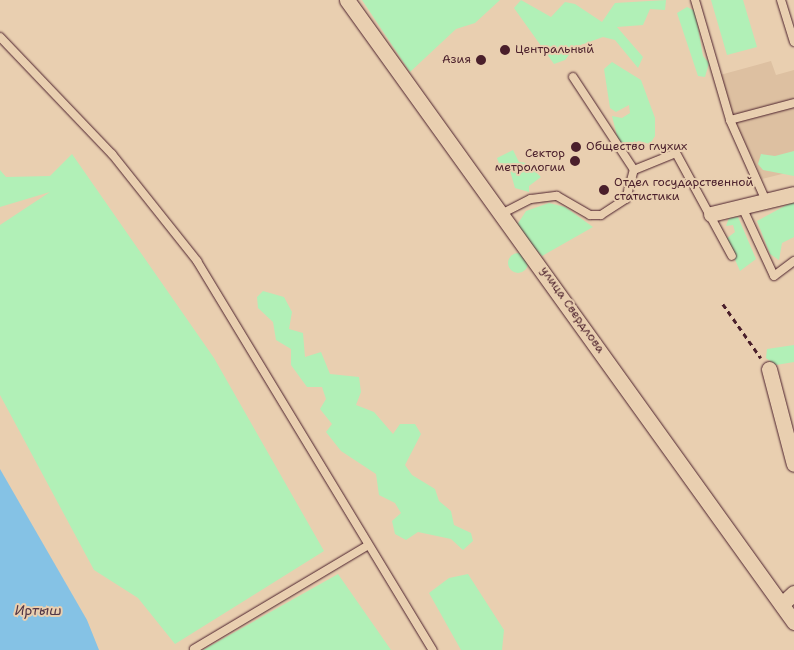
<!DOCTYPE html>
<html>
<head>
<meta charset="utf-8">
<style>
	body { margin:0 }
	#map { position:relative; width:794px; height:650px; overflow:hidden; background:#e9cfb0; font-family:"Shantell Sans",sans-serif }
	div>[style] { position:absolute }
	.built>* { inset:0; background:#ddc0a1 }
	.green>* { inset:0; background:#b1f0b7 }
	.round { border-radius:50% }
	.water>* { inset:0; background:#85c2e5 }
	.path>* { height:2.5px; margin-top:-1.25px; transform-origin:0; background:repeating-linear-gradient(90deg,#4a1f2b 0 5px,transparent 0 9px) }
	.roads { filter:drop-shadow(0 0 1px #4a1f2b) drop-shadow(0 0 1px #4a1f2b) }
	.lane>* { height:8px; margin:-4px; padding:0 4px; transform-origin:4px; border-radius:4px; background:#e9cfb0 }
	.street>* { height:15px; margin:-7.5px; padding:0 7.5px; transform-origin:7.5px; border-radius:7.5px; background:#e9cfb0 }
	.dots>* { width:14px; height:14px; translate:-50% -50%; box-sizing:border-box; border:2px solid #e9cfb0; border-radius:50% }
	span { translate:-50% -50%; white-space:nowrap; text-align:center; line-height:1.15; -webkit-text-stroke:4px #e9cfb0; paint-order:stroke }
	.poi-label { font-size:12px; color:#4a1f2b }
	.left { translate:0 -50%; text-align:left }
	.right { translate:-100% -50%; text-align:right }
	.street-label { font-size:12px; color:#4a1f2b }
	.water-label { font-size:14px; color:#533747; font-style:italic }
</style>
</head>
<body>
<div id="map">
	<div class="built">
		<div style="clip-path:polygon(771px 61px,776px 75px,794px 70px,794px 171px,762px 179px,731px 113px,720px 75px)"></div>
	</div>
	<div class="green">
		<div style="clip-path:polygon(362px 0,500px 0,475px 23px,456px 29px,410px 72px)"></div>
		<div style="clip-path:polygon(521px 0,551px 17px,565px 2px,575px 4px,602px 22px,615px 3px,666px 0,665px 10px,650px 9px,643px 25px,617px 27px,643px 57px,638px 68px,615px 40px,603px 37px,575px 47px,565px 60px,554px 64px,514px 8px)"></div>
		<div style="clip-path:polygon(711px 0,743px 0,757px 47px,727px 55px)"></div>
		<div style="clip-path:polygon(687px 7px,695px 11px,703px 56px,709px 63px,705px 77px,698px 76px,677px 13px)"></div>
		<div style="clip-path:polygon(612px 62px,641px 80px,655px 118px,655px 136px,650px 144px,639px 141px,624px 146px,618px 140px,612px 116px,622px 118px,630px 113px,629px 105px,616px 112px,610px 108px,604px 69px)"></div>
		<div style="clip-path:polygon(513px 150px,519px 162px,526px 163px,541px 177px,529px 186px,529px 192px,515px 188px,509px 167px,501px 169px,497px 158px)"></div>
		<div style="clip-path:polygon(794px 151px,794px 176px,763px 170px,758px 164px,761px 154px,775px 156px)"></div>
		<div style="clip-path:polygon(72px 154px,214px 358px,324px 551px,175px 644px,138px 598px,94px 570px,0 395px,0 225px,50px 192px,0 207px,0 170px,6px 177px,50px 176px)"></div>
		<div style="clip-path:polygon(794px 201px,794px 237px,782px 243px,779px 260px,770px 254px,757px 221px)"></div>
		<div style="clip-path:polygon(549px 203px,565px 207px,593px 227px,542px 256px,515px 228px,526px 211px)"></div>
		<div style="clip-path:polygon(738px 217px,756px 259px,740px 271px,726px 239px,735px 232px,733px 225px,726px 226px,729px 218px)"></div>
		<div class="round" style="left:508px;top:253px;width:20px;height:20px"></div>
		<div style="clip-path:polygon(263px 291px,284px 297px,292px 312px,289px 329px,303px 333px,305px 357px,321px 352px,330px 374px,359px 377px,361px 392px,356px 405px,374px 412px,393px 434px,400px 424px,415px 424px,421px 434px,405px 465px,412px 475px,435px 489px,439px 501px,451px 511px,454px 525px,471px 533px,473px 541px,463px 550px,451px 539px,418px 532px,406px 540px,395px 534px,392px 521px,401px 513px,395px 503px,379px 495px,376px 474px,341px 451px,326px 432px,332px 424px,320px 409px,326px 399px,322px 387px,307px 387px,291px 365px,291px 349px,276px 340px,273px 322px,258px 308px,257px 297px)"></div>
		<div style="clip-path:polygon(794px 345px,794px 362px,776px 365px,766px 358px,767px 349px)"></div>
		<div style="clip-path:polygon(338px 574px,391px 650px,203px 650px)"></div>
		<div style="clip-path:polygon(468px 574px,504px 630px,502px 650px,461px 650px,429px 593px,449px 578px)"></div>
	</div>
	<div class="water">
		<div style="clip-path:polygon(0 469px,87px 620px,99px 650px,0 650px)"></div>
	</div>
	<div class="path">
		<div style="left:723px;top:304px;width:66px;rotate:54.9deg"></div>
	</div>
	<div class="roads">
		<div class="lane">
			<div style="left:695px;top:0;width:125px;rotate:73.7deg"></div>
			<div style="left:730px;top:120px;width:89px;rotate:66deg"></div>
			<div style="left:781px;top:0;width:44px;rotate:72.8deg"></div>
			<div style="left:0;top:37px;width:162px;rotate:46.3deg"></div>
			<div style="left:112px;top:154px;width:137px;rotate:51.5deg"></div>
			<div style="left:197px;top:261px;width:455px;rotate:58.8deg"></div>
			<div style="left:573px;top:77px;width:111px;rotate:56.7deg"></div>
			<div style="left:730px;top:120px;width:66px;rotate:-14.9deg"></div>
			<div style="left:742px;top:207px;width:76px;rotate:65.1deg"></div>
			<div style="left:774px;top:276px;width:25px;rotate:-37deg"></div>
			<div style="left:503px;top:213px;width:31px;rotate:-27deg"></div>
			<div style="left:531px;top:199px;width:26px;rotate:-7deg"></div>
			<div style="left:557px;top:196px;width:38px;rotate:30deg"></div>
			<div style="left:590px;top:215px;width:11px"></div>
			<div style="left:601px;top:215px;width:30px;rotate:-33deg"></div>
			<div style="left:626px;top:199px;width:30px;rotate:-75deg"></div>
			<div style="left:634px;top:170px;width:45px;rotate:-22deg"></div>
			<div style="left:676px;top:153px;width:117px;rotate:61.5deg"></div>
			<div style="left:194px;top:649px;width:201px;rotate:-30.8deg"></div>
		</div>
		<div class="street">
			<div style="left:347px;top:0;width:766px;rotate:54.3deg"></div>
			<div style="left:711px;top:214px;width:85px;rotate:-13.5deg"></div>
			<div style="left:769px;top:369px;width:98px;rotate:75.3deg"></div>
			<div style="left:782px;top:604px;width:16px;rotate:-43deg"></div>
		</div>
	</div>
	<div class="dots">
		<div style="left:505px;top:50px;background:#4a1f2b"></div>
		<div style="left:481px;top:60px;background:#4a1f2b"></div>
		<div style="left:576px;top:147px;background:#4a1f2b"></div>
		<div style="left:575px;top:161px;background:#4a1f2b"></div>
		<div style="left:604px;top:190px;background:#4a1f2b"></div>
	</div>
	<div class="poi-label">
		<span class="left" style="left:515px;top:50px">Центральный</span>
		<span class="right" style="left:471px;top:60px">Азия</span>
		<span class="left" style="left:586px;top:147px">Общество глухих</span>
		<span class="right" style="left:565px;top:161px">Сектор<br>метрологии</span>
		<span class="left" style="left:614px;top:190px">Отдел государственной<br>статистики</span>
	</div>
	<div class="street-label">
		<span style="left:572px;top:310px;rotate:55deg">улица Свердлова</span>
	</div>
	<div class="water-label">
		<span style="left:38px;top:610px">Иртыш</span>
	</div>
</div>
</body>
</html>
